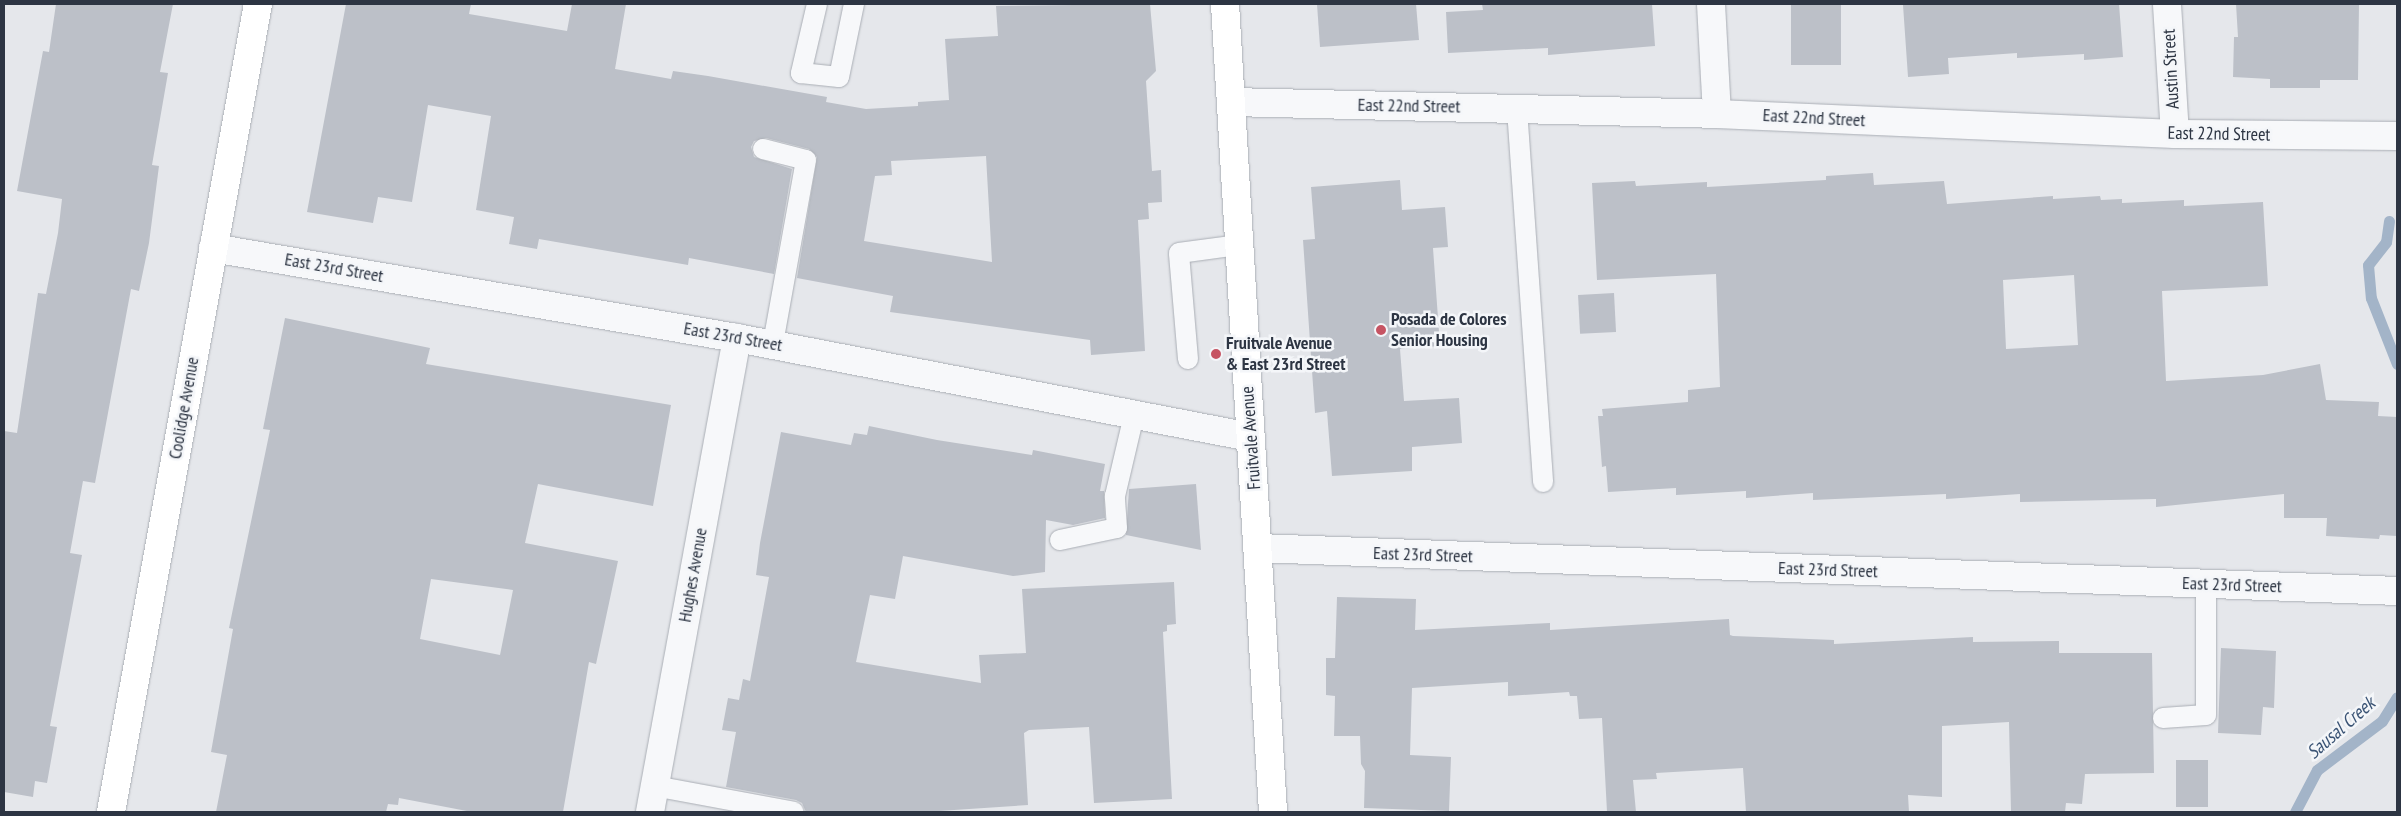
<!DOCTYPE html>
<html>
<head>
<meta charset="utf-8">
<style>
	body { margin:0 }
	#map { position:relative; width:2401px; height:816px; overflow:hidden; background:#e5e7eb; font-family:"PT Sans Narrow",sans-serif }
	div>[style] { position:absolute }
	.stream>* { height:11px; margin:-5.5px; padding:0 5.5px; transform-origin:5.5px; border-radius:5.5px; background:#a3b4c8 }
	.building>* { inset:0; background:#bcc0c8; transform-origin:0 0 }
	.roads { filter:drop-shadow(0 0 1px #aaaeb5) drop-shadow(0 0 1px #aaaeb5) }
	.lane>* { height:20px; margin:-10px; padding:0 10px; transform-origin:10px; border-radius:10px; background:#f7f8fa }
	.street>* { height:28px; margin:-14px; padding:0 14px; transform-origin:14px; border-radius:14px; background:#f7f8fa }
	.secondary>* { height:28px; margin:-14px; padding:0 14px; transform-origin:14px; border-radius:14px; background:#fff }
	.dots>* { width:14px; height:14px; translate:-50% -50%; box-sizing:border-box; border:2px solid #f4f6f9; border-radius:50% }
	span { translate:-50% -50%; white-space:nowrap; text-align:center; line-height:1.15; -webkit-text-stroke:5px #f4f6f9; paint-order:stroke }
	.street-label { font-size:18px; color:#2d3543 }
	.poi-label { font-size:18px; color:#2d3543; font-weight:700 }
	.left { translate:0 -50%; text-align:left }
	.water-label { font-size:19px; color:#3a5374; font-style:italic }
	.frame { position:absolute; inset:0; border:5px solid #2d3543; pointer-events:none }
</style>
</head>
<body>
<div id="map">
	<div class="stream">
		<div style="left:2389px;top:221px;width:21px;rotate:98deg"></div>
		<div style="left:2386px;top:242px;width:29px;rotate:128deg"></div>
		<div style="left:2368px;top:265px;width:33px;rotate:85deg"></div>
		<div style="left:2371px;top:298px;width:71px;rotate:68.5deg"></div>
		<div style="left:2295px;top:812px;width:47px;rotate:-62.4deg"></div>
		<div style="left:2317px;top:770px;width:81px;rotate:-37deg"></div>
		<div style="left:2382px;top:721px;width:28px;rotate:-58deg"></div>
	</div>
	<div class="building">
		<div style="clip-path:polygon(56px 4px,173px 4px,160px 72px,168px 73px,152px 165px,159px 166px,149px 243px,139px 291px,131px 289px,95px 483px,83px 481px,70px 553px,82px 555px,50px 726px,57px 727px,47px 783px,35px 781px,33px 797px,4px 792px,4px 431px,17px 433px,38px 293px,46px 294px,58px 233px,62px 199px,17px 191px,43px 51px,49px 52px)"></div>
		<div style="clip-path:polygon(evenodd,346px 4px,471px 4px,469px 14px,567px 31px,572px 4px,626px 4px,615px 69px,671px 79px,673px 71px,708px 76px,827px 97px,826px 102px,866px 109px,918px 106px,918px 102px,949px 100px,945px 39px,998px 36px,996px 6px,1150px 4px,1156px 71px,1146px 81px,1152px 171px,1161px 170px,1162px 202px,1148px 203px,1149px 219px,1138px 220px,1145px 351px,1091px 355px,1090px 340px,890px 312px,893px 296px,797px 278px,817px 157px,809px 149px,766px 138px,754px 141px,751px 147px,754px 157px,792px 169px,774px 274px,689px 258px,688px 265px,539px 239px,537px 249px,509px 244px,514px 217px,476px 210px,491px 116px,428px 105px,412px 202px,378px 197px,373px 223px,307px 212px,346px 4px,986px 156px,992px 262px,864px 241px,875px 176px,892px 175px,891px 161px,986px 156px)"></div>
		<div style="clip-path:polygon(1317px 4px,1416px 4px,1419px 40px,1320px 47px)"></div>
		<div style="clip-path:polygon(1482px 4px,1652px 4px,1655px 46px,1548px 55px,1548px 48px,1448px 53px,1446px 12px,1483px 10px)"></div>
		<div style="left:1791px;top:4px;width:50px;height:61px"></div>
		<div style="clip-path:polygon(1921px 4px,2119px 4px,2123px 57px,2084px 60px,2084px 54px,2017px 58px,2017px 53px,1948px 58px,1949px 74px,1908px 77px,1903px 5px)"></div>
		<div style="clip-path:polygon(2236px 4px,2359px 4px,2358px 80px,2320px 80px,2320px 88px,2270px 88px,2270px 79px,2233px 77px,2234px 37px,2238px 37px)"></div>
		<div style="clip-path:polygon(evenodd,1873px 173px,1874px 185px,1944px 181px,1947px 204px,2053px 196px,2053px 199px,2100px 196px,2101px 200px,2122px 199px,2122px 203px,2184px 200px,2184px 206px,2263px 202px,2268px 286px,2162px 291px,2166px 381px,2263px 375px,2320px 364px,2326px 400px,2379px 402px,2378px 416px,2397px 417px,2397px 536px,2380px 535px,2379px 539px,2326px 536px,2327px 518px,2284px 518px,2284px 494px,2156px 507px,2156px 499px,2020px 502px,2020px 494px,1946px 499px,1946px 494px,1813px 500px,1813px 493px,1746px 498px,1746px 491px,1676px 495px,1676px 488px,1608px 492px,1606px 466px,1602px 467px,1598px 416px,1603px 416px,1602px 409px,1688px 402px,1688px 390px,1720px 387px,1716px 274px,1597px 280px,1592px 183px,1635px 181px,1636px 186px,1707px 182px,1707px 187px,1826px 180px,1826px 176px,1873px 173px,2074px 275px,2078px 345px,2006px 349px,2003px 280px,2074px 275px)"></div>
		<div style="clip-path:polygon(1400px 180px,1402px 210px,1445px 207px,1448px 247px,1433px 248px,1440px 346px,1400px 349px,1404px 401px,1459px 398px,1462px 443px,1412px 447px,1412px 471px,1332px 476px,1327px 411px,1315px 413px,1312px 371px,1303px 240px,1315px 239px,1311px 187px)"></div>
		<div style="left:1614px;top:293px;width:39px;height:36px;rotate:87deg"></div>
		<div style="clip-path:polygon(evenodd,285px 318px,430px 348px,426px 364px,671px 405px,653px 506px,538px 484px,525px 543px,618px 561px,596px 664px,589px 662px,563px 812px,472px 812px,399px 798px,398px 805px,388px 804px,386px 812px,216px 812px,227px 755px,211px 752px,233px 629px,229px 628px,270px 430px,263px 429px,285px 318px,431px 579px,513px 590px,500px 655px,420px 639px,431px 579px)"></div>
		<div style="clip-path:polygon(869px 426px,937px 440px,1032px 455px,1033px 450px,1105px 464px,1100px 491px,1104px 491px,1105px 518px,1073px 525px,1046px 520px,1045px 572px,1013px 576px,903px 556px,895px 599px,870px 595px,856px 662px,981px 683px,979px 655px,1026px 653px,1022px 589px,1174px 582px,1176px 624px,1167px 625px,1167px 631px,1163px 632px,1172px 799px,1094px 803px,1089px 727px,1029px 730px,1024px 733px,1028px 805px,924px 812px,806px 812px,802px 803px,796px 800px,726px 787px,736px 732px,722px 730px,728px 698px,739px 700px,743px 679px,750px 681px,769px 577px,756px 575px,760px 543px,781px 432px,851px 445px,854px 433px,867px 435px)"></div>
		<div style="clip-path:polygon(1196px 484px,1201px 550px,1126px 535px,1129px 489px)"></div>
		<div style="clip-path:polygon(1337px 597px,1416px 599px,1415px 630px,1550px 623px,1550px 630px,1729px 619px,1730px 635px,1733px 636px,1834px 640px,1834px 644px,1973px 637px,1973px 642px,2059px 641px,2059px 653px,2152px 653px,2154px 773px,2085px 774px,2082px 804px,2066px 803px,2065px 812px,2011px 812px,2009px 722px,1942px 726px,1942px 797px,1908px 795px,1909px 812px,1746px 812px,1743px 768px,1656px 773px,1657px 779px,1633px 780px,1636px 812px,1607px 812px,1602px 718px,1579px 719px,1577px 696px,1570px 696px,1569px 692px,1508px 696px,1508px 682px,1412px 688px,1410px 755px,1451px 757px,1449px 811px,1364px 808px,1365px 771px,1361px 764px,1360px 736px,1334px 736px,1335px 696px,1326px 695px,1326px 658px,1335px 658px)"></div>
		<div style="clip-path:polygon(2221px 648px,2276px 651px,2274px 708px,2263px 707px,2261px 735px,2218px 733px)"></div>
		<div style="left:2176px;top:760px;width:32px;height:47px"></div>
	</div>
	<div class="roads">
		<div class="lane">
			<div style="left:817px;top:4px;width:71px;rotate:103.1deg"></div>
			<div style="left:801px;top:73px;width:38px;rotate:6deg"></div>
			<div style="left:839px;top:77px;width:75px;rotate:-78.4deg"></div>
			<div style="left:1517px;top:109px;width:374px;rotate:86deg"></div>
			<div style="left:763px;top:149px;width:44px;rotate:14.3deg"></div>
			<div style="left:806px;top:160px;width:187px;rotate:100.2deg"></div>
			<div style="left:1188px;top:359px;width:106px;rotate:-94.9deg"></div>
			<div style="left:1179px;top:253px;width:61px;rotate:-7.6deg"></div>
			<div style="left:1060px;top:540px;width:58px;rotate:-11.9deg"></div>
			<div style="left:1117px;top:528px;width:32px;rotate:-94deg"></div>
			<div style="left:1115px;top:496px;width:83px;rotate:-76.8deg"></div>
			<div style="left:2163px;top:718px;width:43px;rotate:-4deg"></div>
			<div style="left:2206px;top:715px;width:131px;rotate:-90deg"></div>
			<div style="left:654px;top:786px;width:142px;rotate:10.5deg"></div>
		</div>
		<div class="street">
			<div style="left:1711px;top:4px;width:110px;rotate:86.9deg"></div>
			<div style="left:2167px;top:4px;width:130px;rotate:86.5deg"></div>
			<div style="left:1231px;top:102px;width:486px;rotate:1.4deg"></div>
			<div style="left:1717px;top:114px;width:458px;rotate:2.5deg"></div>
			<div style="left:2175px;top:134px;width:222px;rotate:0.5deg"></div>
			<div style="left:213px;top:248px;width:532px;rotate:9.75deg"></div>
			<div style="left:737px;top:338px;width:522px;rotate:10.92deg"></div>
			<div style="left:1258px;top:548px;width:1140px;rotate:2.16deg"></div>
			<div style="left:650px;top:812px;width:482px;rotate:-79.6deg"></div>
		</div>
		<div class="secondary">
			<div style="left:1225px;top:4px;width:809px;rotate:86.6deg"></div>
			<div style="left:111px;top:812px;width:821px;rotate:-79.69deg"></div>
		</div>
	</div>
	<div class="dots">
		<div style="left:1381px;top:330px;background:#c65463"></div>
		<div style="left:1216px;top:354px;background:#c65463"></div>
	</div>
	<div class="street-label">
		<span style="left:2171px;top:69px;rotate:-93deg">Austin Street</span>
		<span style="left:1409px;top:106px;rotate:1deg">East 22nd Street</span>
		<span style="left:1814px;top:118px;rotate:3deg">East 22nd Street</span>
		<span style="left:2219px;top:134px;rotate:1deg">East 22nd Street</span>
		<span style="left:334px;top:268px;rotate:10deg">East 23rd Street</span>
		<span style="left:733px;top:337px;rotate:10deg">East 23rd Street</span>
		<span style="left:184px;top:408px;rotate:-80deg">Coolidge Avenue</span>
		<span style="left:1251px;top:438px;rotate:-94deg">Fruitvale Avenue</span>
		<span style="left:1423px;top:555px;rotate:2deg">East 23rd Street</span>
		<span style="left:1828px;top:570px;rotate:2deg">East 23rd Street</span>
		<span style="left:693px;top:575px;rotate:-80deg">Hughes Avenue</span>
		<span style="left:2232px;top:585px;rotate:2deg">East 23rd Street</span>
	</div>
	<div class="poi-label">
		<span class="left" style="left:1391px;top:330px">Posada de Colores<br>Senior Housing</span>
		<span class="left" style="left:1226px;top:354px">Fruitvale Avenue<br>&amp; East 23rd Street</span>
	</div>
	<div class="water-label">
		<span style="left:2341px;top:728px;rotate:-41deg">Sausal Creek</span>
	</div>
	<div class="frame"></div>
</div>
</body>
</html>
